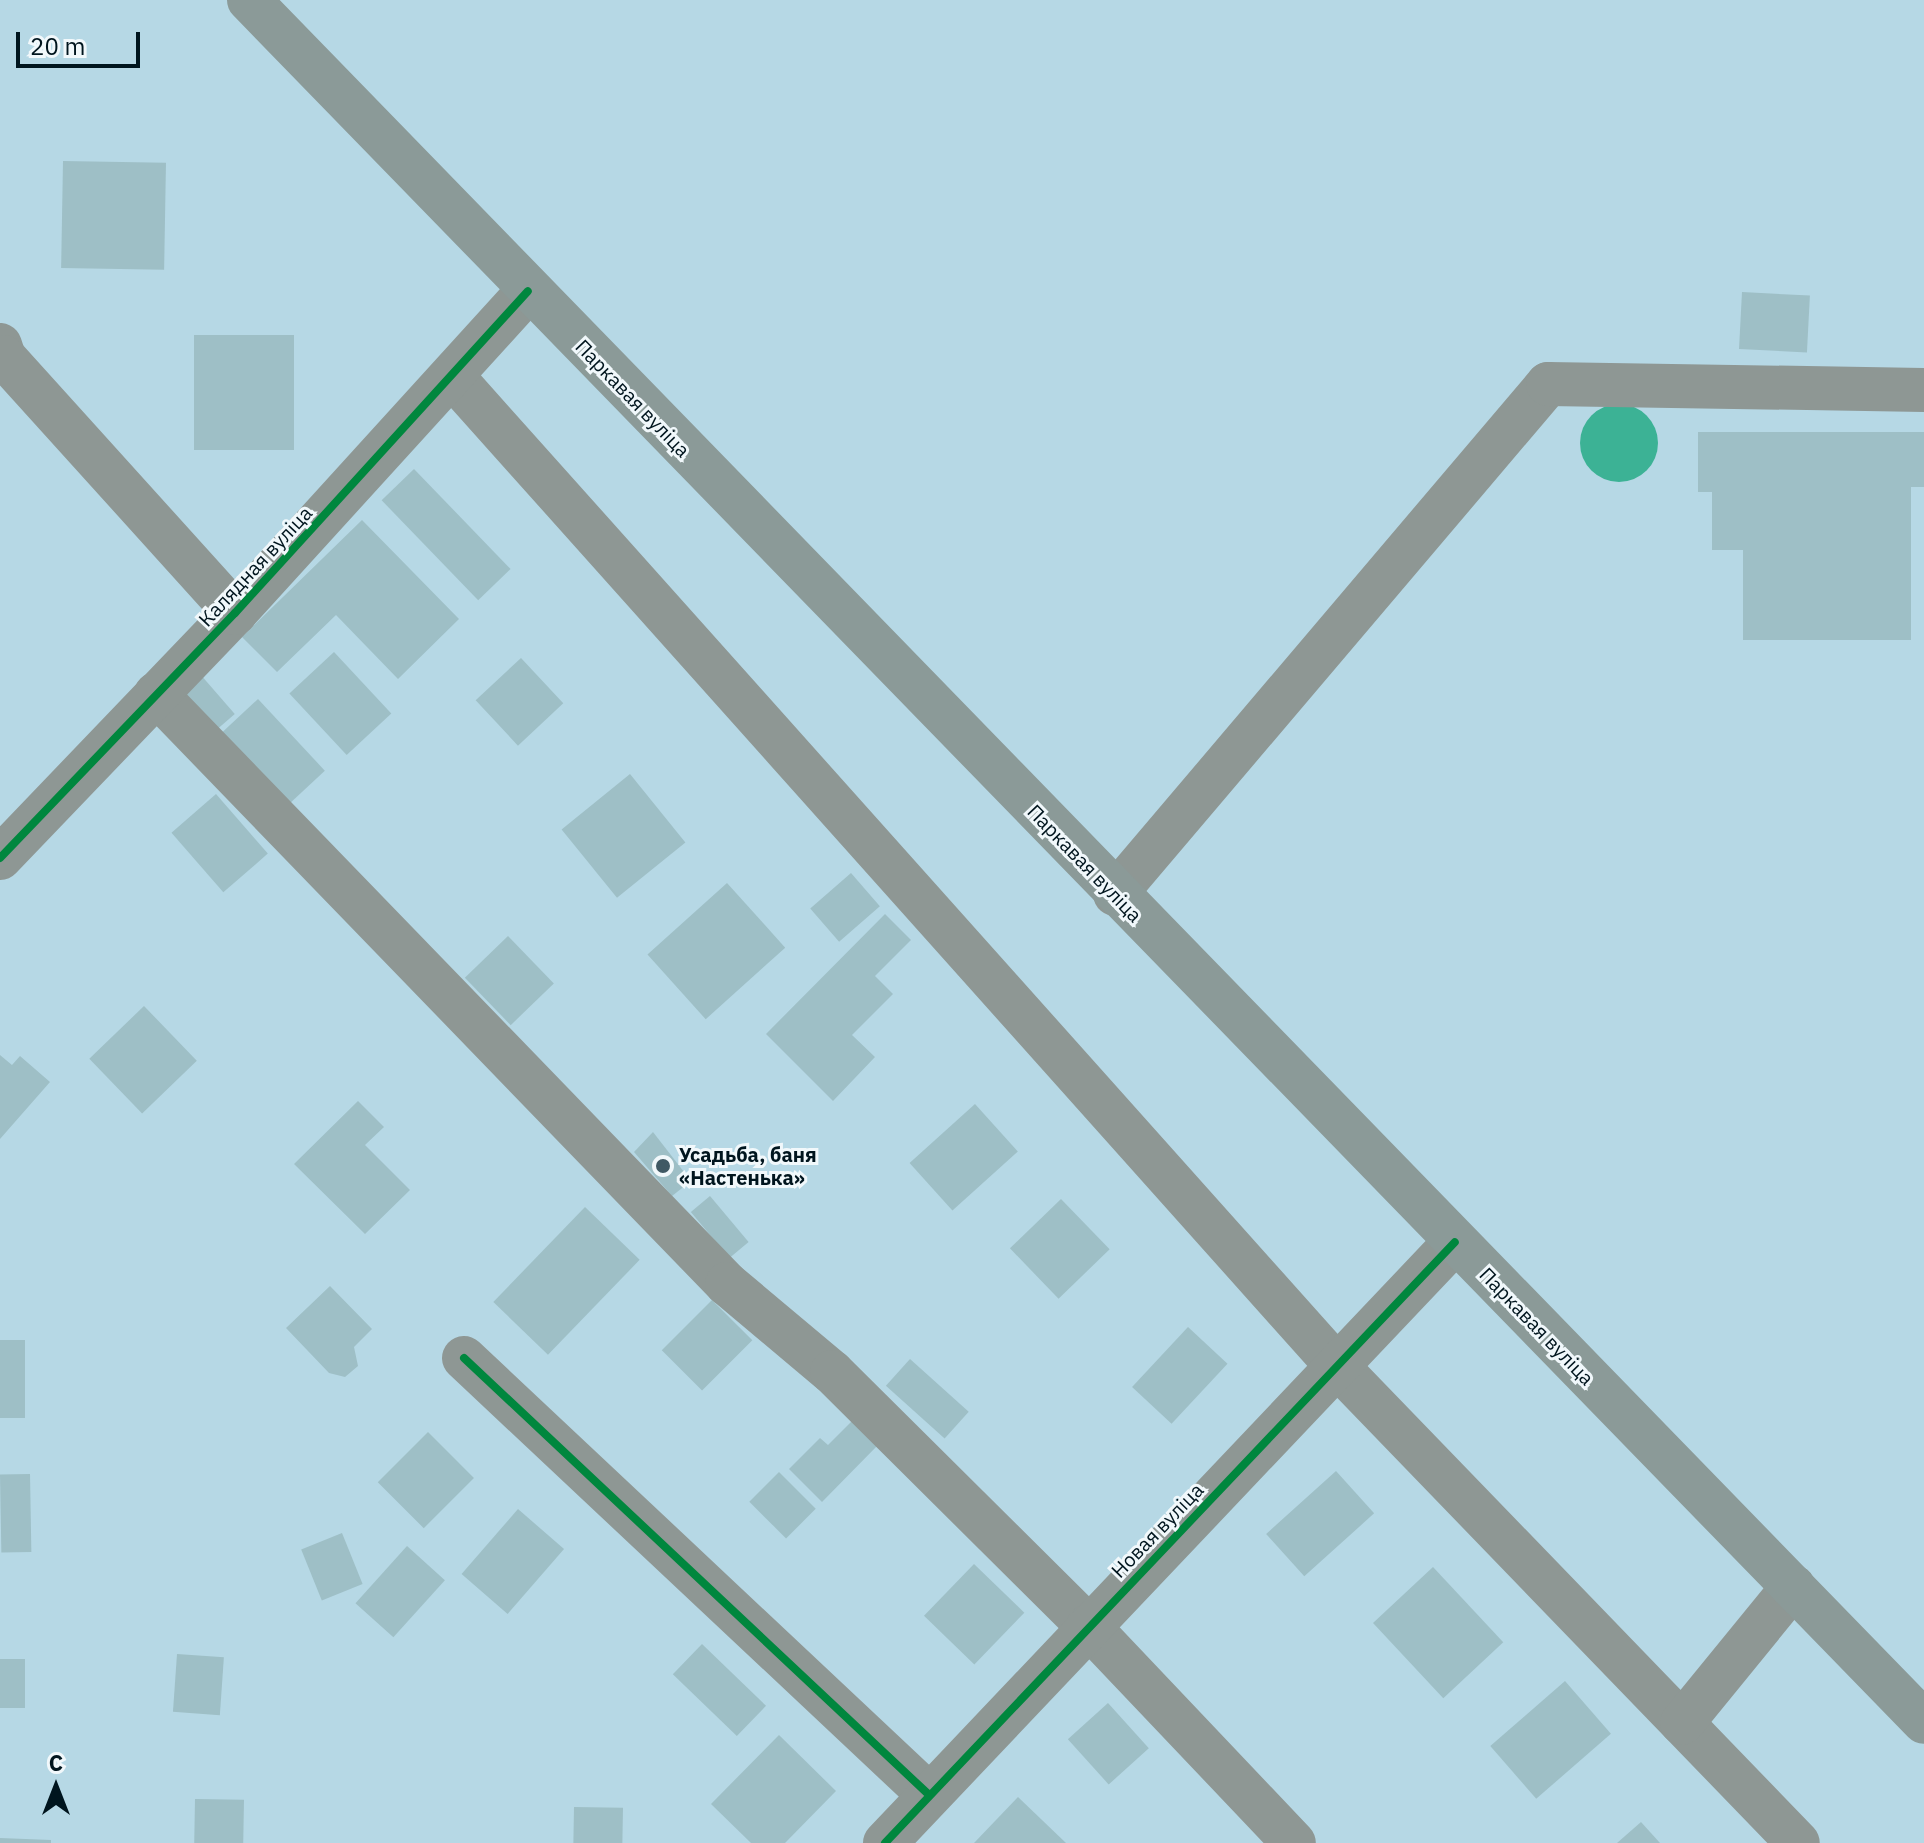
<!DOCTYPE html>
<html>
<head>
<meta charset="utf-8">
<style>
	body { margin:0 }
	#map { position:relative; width:1924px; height:1843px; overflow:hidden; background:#b6d8e5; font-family:"IBM Plex Sans",sans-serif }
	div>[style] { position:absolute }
	.water>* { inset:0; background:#3cb295 }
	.round { border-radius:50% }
	.building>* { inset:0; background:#9ebfc6; transform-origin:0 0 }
	.minor>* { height:44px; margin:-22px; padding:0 22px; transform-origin:22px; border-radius:22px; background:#8e9794 }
	.major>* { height:44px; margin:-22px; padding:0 22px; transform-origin:22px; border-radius:22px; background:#8b9a98 }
	.cycleway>* { height:8px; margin:-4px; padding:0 4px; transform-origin:4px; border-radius:4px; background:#00873e }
	.dots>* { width:22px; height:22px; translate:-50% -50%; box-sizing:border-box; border:4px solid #f1f8fb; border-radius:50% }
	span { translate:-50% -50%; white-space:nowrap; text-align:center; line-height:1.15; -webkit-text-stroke:6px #f1f8fb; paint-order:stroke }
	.street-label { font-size:20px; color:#00151e }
	.poi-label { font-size:20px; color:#00151e; font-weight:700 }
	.left { translate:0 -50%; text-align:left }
	.north { position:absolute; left:16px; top:1747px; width:80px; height:80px; -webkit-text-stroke:6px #f1f8fb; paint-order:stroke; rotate:0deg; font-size:22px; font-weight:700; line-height:32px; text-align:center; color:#00151e }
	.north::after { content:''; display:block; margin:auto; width:28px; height:36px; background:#00151e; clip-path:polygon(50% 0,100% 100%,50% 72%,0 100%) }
	.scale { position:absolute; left:16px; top:32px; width:124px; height:36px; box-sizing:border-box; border:4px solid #00151e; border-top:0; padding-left:10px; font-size:24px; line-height:28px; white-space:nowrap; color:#00151e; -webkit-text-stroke:6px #f1f8fb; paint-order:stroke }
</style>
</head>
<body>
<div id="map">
	<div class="water">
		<div class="round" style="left:1580px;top:404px;width:78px;height:78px"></div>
	</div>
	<div class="building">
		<div style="left:63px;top:161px;width:103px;height:107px;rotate:1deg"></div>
		<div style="left:1742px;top:292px;width:68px;height:57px;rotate:3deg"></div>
		<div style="left:194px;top:335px;width:100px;height:115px"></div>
		<div style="clip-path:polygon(1698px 432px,1924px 432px,1924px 487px,1911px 487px,1911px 640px,1743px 640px,1743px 550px,1712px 550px,1712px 492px,1698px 492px)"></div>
		<div style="left:414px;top:469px;width:139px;height:45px;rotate:46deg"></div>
		<div style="clip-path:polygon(362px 520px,459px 619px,398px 679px,336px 615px,277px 672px,242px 637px)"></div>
		<div style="left:334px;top:652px;width:84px;height:61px;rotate:47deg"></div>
		<div style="left:521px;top:658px;width:62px;height:62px;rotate:47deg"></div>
		<div style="left:200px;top:674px;width:53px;height:31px;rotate:49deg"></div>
		<div style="left:258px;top:699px;width:98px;height:54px;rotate:47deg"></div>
		<div style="left:630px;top:774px;width:88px;height:88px;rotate:51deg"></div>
		<div style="left:216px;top:794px;width:79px;height:59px;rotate:49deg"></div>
		<div style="left:851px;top:873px;width:44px;height:54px;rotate:49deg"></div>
		<div style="left:727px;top:883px;width:87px;height:107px;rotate:48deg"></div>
		<div style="clip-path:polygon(885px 914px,911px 940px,875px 976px,893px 994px,852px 1035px,875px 1057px,833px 1101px,766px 1034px)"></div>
		<div style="left:508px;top:936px;width:66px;height:60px;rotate:46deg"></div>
		<div style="left:144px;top:1006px;width:76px;height:76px;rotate:46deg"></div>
		<div style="clip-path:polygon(0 1055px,12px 1065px,20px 1056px,50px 1082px,0 1139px)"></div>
		<div style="clip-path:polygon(358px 1101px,384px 1127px,365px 1145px,410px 1190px,365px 1234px,294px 1164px)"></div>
		<div style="left:975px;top:1104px;width:64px;height:88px;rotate:48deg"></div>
		<div style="clip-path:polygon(653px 1132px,691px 1181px,672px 1196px,634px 1152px)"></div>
		<div style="left:710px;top:1196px;width:60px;height:25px;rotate:50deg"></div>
		<div style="left:1061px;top:1199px;width:70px;height:71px;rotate:46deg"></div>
		<div style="left:585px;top:1207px;width:76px;height:132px;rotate:44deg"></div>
		<div style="clip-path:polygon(330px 1286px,372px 1329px,354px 1347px,358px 1366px,345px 1377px,329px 1373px,286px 1328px)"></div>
		<div style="left:712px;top:1300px;width:57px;height:71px;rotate:45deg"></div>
		<div style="left:1188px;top:1327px;width:54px;height:82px;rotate:43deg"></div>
		<div style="left:0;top:1340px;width:25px;height:78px"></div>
		<div style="left:910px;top:1359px;width:79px;height:36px;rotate:42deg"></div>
		<div style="clip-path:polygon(852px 1421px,877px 1446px,822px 1502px,789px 1469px,820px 1438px,828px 1445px)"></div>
		<div style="left:428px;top:1432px;width:65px;height:71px;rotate:45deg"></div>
		<div style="left:1336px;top:1471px;width:57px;height:94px;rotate:48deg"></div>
		<div style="left:779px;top:1472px;width:52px;height:42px;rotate:45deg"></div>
		<div style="left:30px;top:1474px;width:78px;height:30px;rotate:89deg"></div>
		<div style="left:518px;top:1509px;width:61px;height:86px;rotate:41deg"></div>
		<div style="left:342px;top:1533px;width:55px;height:44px;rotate:68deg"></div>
		<div style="left:407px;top:1546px;width:51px;height:77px;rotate:42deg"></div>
		<div style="left:974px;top:1564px;width:70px;height:72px;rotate:44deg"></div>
		<div style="left:1433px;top:1567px;width:103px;height:82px;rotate:47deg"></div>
		<div style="left:702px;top:1644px;width:89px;height:42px;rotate:44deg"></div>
		<div style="left:177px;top:1654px;width:47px;height:58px;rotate:4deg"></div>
		<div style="left:0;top:1659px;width:25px;height:49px"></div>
		<div style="left:1565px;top:1681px;width:70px;height:99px;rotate:49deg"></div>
		<div style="left:1108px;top:1703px;width:61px;height:54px;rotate:48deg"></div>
		<div style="clip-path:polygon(779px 1735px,836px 1791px,785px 1843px,751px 1843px,711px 1804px)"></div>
		<div style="clip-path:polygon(1018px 1797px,1066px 1843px,974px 1843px)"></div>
		<div style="left:195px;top:1799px;width:49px;height:44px;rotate:1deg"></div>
		<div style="left:574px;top:1807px;width:49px;height:36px;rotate:1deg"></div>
		<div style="clip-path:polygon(1641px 1822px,1660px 1843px,1617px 1843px)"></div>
		<div style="clip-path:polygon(0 1838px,51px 1840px,51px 1843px,0 1843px)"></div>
	</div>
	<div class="minor">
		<div style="left:0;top:345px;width:13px;rotate:72deg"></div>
		<div style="left:4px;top:357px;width:345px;rotate:47.9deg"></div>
		<div style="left:452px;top:376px;width:1328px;rotate:48.21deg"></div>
		<div style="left:1337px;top:1366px;width:663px;rotate:45.98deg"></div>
		<div style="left:156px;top:694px;width:821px;rotate:45.94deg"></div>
		<div style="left:727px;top:1284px;width:137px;rotate:40deg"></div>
		<div style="left:832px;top:1372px;width:361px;rotate:44.8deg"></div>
		<div style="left:1088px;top:1626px;width:299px;rotate:46.5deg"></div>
		<div style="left:0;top:858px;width:339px;rotate:-46.2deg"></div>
		<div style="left:235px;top:613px;width:435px;rotate:-47.7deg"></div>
		<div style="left:1115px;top:894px;width:669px;rotate:-49.67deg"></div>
		<div style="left:1548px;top:384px;width:376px;rotate:0.9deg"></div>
		<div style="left:464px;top:1358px;width:635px;rotate:43.21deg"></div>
		<div style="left:1682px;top:1723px;width:176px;rotate:-50.8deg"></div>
		<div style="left:885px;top:1843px;width:828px;rotate:-46.52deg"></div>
	</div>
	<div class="major">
		<div style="left:249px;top:0;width:2402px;rotate:45.79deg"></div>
	</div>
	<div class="cycleway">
		<div style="left:0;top:858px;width:339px;rotate:-46.2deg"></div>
		<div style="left:235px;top:613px;width:435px;rotate:-47.7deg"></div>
		<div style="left:464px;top:1358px;width:635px;rotate:43.21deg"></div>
		<div style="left:885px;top:1843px;width:828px;rotate:-46.52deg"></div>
	</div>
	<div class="dots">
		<div style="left:663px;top:1166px;background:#405964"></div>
	</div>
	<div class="street-label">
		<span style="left:633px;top:398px;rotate:46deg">Паркавая вуліца</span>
		<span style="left:255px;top:566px;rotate:-47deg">Калядная вуліца</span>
		<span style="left:1085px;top:863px;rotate:46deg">Паркавая вуліца</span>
		<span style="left:1537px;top:1326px;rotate:46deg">Паркавая вуліца</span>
		<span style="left:1157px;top:1530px;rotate:-46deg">Новая вуліца</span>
	</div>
	<div class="poi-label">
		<span class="left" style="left:679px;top:1166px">Усадьба, баня<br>«Настенька»</span>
	</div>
	<div class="north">С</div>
	<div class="scale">20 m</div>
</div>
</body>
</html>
